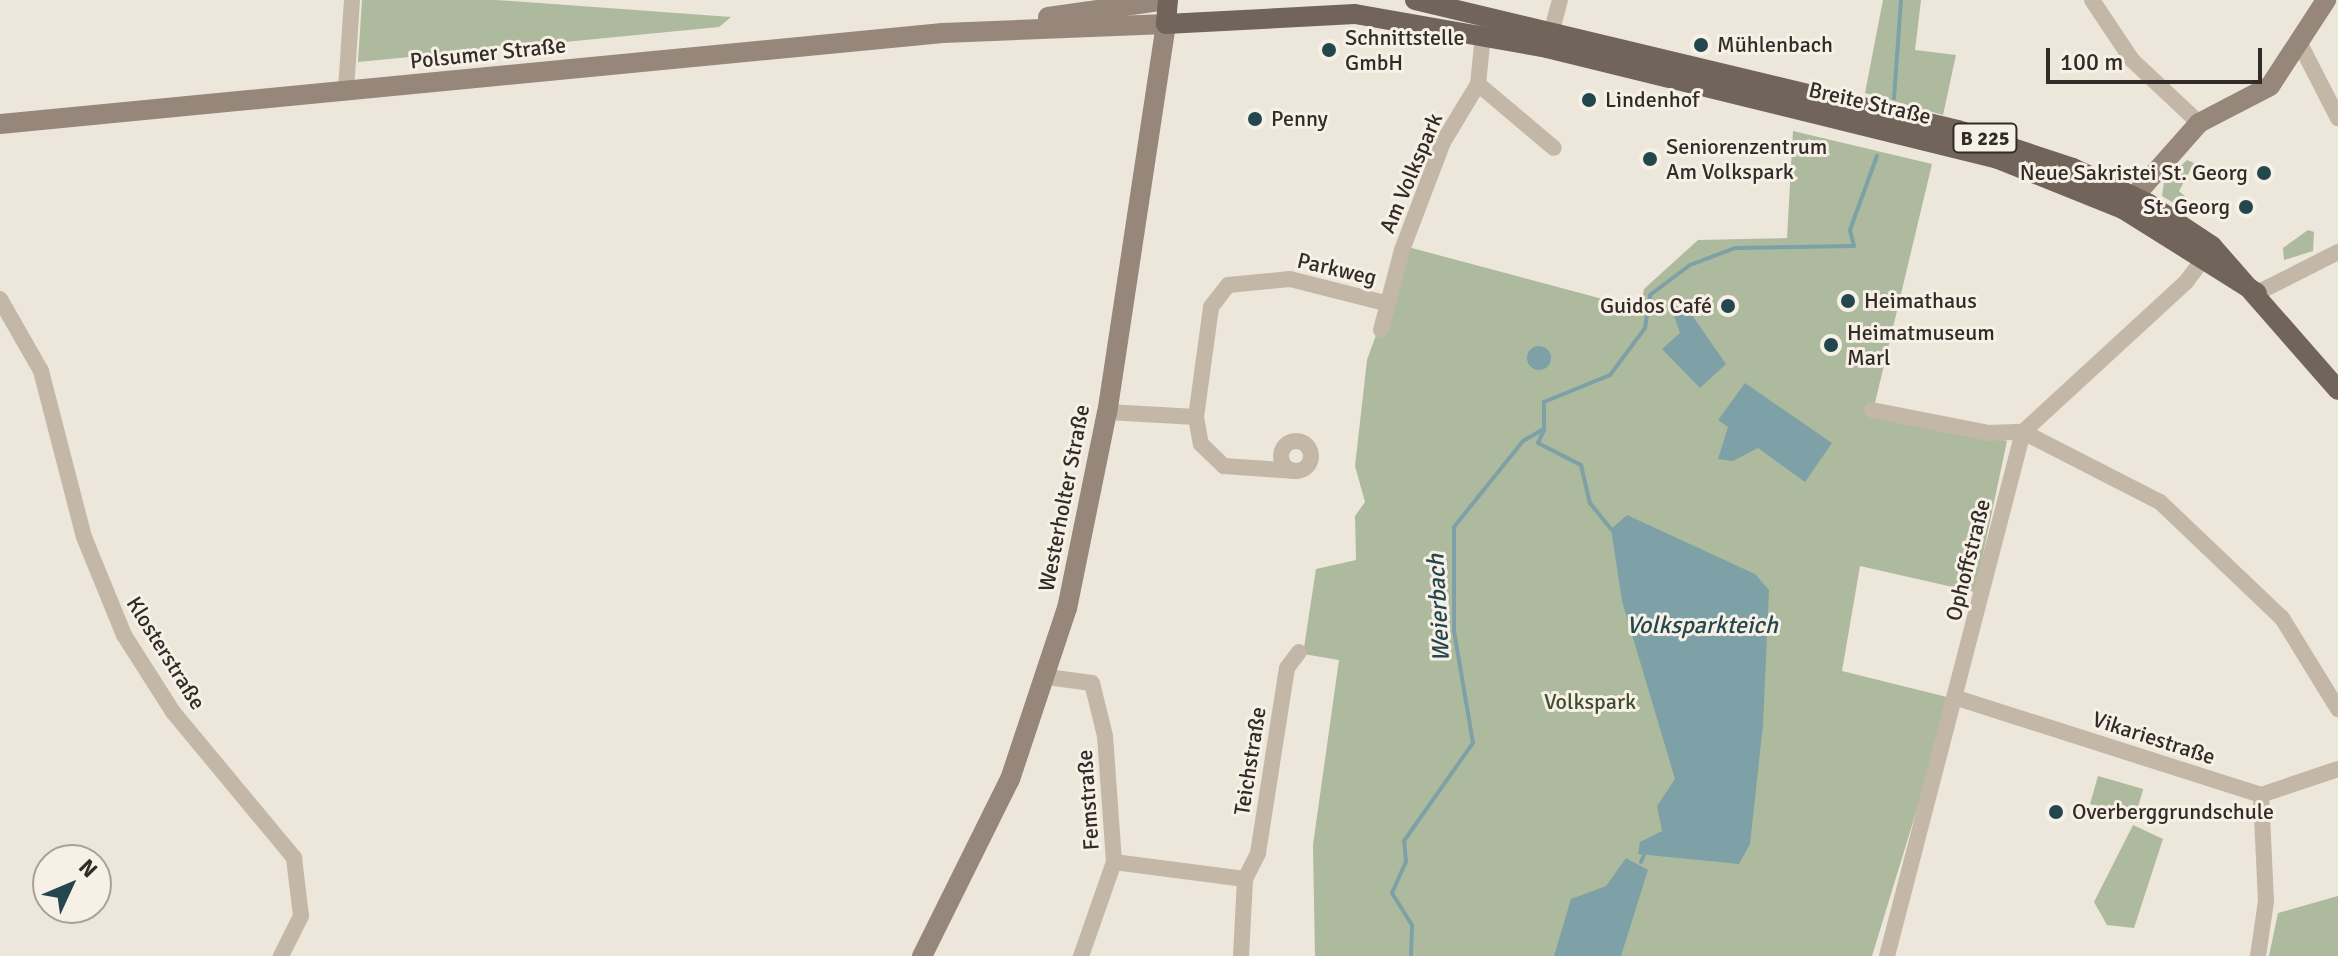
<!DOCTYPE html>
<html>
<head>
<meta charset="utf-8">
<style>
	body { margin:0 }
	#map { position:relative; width:2338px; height:956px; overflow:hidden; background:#ede6da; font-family:Signika,sans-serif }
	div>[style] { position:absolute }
	.green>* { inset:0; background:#aeba9d; transform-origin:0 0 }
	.water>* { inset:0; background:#7da1a6 }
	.round { border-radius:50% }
	.stream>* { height:4px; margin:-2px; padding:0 2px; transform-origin:2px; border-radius:2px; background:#7da1a6 }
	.street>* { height:16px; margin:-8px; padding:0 8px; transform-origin:8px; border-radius:8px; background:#c3b7a8 }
	.street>.ring { margin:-8px; padding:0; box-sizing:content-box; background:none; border:16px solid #c3b7a8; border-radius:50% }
	.secondary>* { height:20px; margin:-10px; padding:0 10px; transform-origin:10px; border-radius:10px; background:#97877a }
	.primary>* { height:20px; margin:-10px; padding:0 10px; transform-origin:10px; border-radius:10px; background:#71645a }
	.dots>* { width:22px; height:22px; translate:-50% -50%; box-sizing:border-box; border:4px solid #f6f0e6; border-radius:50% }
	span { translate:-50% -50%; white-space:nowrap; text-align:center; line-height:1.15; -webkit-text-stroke:6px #f6f0e6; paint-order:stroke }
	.shield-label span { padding:2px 6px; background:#f6f0e6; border:2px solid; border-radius:6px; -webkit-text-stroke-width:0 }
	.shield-label { font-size:20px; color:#322b27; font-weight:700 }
	.poi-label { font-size:22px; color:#322b27 }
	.left { translate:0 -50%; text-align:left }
	.right { translate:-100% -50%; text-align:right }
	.street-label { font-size:22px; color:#322b27 }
	.park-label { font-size:22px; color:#3f4c2e }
	.water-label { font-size:24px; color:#23474d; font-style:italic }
	.north { position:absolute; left:32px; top:844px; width:80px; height:80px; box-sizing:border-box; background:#f6f0e6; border:2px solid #a8a19a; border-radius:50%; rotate:46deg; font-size:22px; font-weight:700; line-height:32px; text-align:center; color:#322b27 }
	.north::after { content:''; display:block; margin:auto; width:28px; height:36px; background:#23474d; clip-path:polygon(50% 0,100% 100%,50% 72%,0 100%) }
	.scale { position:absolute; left:2046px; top:48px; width:216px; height:36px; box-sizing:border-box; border:4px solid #322b27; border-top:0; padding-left:10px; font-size:24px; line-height:28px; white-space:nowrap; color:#322b27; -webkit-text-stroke:6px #f6f0e6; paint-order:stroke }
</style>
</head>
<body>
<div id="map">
	<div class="green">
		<div style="clip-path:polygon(362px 0,496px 0,731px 17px,719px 27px,358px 62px)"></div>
		<div style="clip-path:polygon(1883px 0,1921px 0,1915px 50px,1956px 55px,1943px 115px,1865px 93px)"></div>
		<div style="clip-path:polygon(1793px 131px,1932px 164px,1874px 407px,2007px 441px,1975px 592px,1860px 566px,1842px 671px,1951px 698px,1872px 956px,1315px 956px,1313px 845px,1339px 660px,1303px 654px,1316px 569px,1356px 560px,1355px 516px,1365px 502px,1355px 466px,1367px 360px,1408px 247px,1640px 309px,1644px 289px,1698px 240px,1787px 238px)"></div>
		<div style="clip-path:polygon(2187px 160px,2194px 163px,2179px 191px,2196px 206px,2194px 215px,2162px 196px,2164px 182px)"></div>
		<div style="clip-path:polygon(2308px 230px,2314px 232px,2313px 251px,2284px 260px,2283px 248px)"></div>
		<div style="left:2098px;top:776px;width:47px;height:29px;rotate:16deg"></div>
		<div style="clip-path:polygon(2133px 825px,2163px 839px,2134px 928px,2107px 925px,2094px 902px)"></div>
		<div style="clip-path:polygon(2338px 896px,2338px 956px,2269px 956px,2278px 913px)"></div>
	</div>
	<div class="water">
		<div style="clip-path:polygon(1685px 305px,1726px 364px,1700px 388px,1662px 349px,1680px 333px,1673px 313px)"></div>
		<div class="round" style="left:1527px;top:346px;width:24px;height:24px"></div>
		<div style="clip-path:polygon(1745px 383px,1832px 443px,1805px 482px,1758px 448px,1733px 461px,1718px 459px,1728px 427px,1718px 420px)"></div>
		<div style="clip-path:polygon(1627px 515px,1755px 574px,1769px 590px,1763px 725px,1750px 844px,1739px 864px,1638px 854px,1640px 842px,1662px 831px,1657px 806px,1675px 779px,1622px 601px,1611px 529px)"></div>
		<div style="clip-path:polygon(1626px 858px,1648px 870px,1621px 956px,1554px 956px,1571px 899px,1606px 886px)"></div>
	</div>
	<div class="stream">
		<div style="left:1894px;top:98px;width:98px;rotate:-85.9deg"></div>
		<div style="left:1544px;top:430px;width:14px;rotate:115deg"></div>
		<div style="left:1538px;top:443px;width:48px;rotate:27.1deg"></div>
		<div style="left:1581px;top:465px;width:39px;rotate:77deg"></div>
		<div style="left:1590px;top:503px;width:33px;rotate:51deg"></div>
		<div style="left:1641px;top:862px;width:8px;rotate:-67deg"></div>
		<div style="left:1411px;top:956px;width:31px;rotate:-88deg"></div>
		<div style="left:1412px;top:925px;width:38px;rotate:-122deg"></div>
		<div style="left:1392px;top:893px;width:34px;rotate:-66deg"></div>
		<div style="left:1406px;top:862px;width:21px;rotate:-95deg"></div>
		<div style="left:1404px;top:841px;width:120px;rotate:-54.9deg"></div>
		<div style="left:1473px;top:743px;width:114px;rotate:-99.6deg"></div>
		<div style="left:1454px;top:631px;width:104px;rotate:-90deg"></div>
		<div style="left:1454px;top:527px;width:110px;rotate:-51.3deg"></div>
		<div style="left:1523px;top:441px;width:24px;rotate:-30deg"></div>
		<div style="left:1544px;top:429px;width:27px;rotate:-90deg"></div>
		<div style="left:1544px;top:402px;width:71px;rotate:-22.2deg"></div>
		<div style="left:1610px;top:375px;width:59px;rotate:-53.3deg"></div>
		<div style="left:1645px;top:328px;width:33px;rotate:-81deg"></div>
		<div style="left:1650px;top:295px;width:50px;rotate:-36.9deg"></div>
		<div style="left:1690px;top:265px;width:48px;rotate:-20.7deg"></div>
		<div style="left:1735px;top:248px;width:119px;rotate:-1deg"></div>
		<div style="left:1854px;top:246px;width:16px;rotate:-104deg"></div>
		<div style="left:1850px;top:230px;width:79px;rotate:-70deg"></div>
	</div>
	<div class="street">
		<div style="left:2092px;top:0;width:72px;rotate:56.3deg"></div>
		<div style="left:2132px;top:60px;width:92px;rotate:43.2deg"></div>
		<div style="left:2298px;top:40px;width:88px;rotate:62.9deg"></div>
		<div style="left:1549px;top:41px;width:42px;rotate:-75deg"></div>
		<div style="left:1478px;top:84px;width:99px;rotate:40.1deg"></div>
		<div style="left:346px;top:90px;width:90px;rotate:-86.2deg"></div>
		<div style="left:2257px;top:293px;width:91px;rotate:-26.8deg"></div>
		<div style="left:0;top:299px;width:83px;rotate:60.3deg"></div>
		<div style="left:41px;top:371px;width:171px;rotate:75.5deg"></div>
		<div style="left:84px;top:537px;width:106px;rotate:67.8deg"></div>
		<div style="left:124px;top:635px;width:91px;rotate:57.5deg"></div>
		<div style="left:173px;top:712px;width:190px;rotate:50.3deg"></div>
		<div style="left:294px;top:858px;width:58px;rotate:83.1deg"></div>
		<div style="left:301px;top:916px;width:45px;rotate:116.6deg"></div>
		<div style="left:1381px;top:330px;width:83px;rotate:-75.3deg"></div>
		<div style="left:1402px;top:250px;width:116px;rotate:-69.2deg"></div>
		<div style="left:1443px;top:142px;width:68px;rotate:-58.9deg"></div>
		<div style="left:1478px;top:84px;width:58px;rotate:-84.1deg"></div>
		<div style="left:1872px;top:410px;width:118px;rotate:11.2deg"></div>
		<div style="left:1988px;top:433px;width:35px;rotate:-2deg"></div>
		<div style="left:2023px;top:432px;width:154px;rotate:27.1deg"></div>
		<div style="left:2160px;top:502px;width:168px;rotate:43.6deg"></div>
		<div style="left:2282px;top:618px;width:107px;rotate:58.4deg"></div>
		<div style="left:1107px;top:412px;width:89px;rotate:3.2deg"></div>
		<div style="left:1196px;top:417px;width:111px;rotate:-82.2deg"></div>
		<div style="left:1211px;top:307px;width:28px;rotate:-52deg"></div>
		<div style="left:1228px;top:285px;width:62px;rotate:-5.5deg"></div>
		<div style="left:1290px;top:279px;width:98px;rotate:14.2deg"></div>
		<div style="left:1196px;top:417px;width:27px;rotate:80deg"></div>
		<div style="left:1201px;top:444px;width:32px;rotate:44deg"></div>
		<div style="left:1224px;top:466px;width:71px;rotate:4deg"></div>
		<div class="ring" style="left:1281px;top:441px;width:14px;height:14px"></div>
		<div style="left:1047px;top:677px;width:45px;rotate:7.6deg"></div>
		<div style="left:1092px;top:683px;width:55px;rotate:76.2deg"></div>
		<div style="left:1105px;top:736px;width:126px;rotate:85.9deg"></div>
		<div style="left:1114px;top:862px;width:100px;rotate:109.3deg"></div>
		<div style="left:1957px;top:698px;width:319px;rotate:17.7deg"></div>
		<div style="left:2261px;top:795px;width:81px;rotate:-18.7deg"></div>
		<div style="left:1114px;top:862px;width:132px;rotate:7.4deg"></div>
		<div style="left:1245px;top:879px;width:29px;rotate:-63deg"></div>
		<div style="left:1258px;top:853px;width:187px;rotate:-81.1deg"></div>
		<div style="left:1287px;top:668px;width:20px;rotate:-53deg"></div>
		<div style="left:1241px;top:956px;width:77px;rotate:-87deg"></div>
		<div style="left:1887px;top:956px;width:541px;rotate:-75.45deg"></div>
		<div style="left:2023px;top:432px;width:222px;rotate:-42.6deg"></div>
		<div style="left:2186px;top:282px;width:39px;rotate:-53deg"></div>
		<div style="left:2258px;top:956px;width:56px;rotate:-81.7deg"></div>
		<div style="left:2266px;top:901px;width:106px;rotate:-92.7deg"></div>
	</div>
	<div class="secondary">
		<div style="left:1048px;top:17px;width:121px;rotate:-8.1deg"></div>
		<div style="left:0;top:124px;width:947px;rotate:-5.51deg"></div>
		<div style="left:943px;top:33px;width:223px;rotate:-2.3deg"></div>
		<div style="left:1166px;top:24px;width:392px;rotate:98.6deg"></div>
		<div style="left:1107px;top:412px;width:200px;rotate:101.5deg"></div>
		<div style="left:1067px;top:608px;width:180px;rotate:108.4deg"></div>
		<div style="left:1010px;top:779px;width:198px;rotate:116.4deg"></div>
		<div style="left:2123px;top:209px;width:115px;rotate:-48.5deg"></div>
		<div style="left:2199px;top:123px;width:80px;rotate:-27.5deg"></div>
		<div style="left:2270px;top:86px;width:103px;rotate:-56.9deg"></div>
	</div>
	<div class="primary">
		<div style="left:1168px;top:0;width:24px;rotate:95deg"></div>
		<div style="left:1166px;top:24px;width:189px;rotate:-3deg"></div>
		<div style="left:1355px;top:14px;width:195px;rotate:10deg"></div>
		<div style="left:1547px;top:48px;width:464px;rotate:13.8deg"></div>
		<div style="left:1998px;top:159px;width:135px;rotate:21.8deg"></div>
		<div style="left:2123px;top:209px;width:158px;rotate:32.1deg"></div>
		<div style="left:1415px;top:0;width:558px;rotate:13.46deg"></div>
		<div style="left:1958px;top:130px;width:121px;rotate:18.3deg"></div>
		<div style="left:2073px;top:168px;width:84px;rotate:25.3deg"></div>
		<div style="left:2149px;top:204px;width:76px;rotate:33.7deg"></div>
		<div style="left:2212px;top:246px;width:191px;rotate:48.8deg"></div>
	</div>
	<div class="dots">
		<div style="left:1701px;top:45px;background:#23474d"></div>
		<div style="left:1329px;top:50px;background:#23474d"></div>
		<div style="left:1589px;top:100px;background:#23474d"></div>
		<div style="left:1255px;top:119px;background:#23474d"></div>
		<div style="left:1650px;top:159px;background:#23474d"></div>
		<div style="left:2264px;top:173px;background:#23474d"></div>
		<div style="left:2246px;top:207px;background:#23474d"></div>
		<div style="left:1848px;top:301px;background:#23474d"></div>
		<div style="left:1728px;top:306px;background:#23474d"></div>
		<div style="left:1831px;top:345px;background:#23474d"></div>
		<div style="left:2056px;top:812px;background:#23474d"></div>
	</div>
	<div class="shield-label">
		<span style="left:1985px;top:138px">B 225</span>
	</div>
	<div class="poi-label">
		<span class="left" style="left:1345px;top:50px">Schnittstelle<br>GmbH</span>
		<span class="left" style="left:1717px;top:45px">Mühlenbach</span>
		<span class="left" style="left:1605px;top:100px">Lindenhof</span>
		<span class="left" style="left:1271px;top:119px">Penny</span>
		<span class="left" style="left:1666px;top:159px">Seniorenzentrum<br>Am Volkspark</span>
		<span class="right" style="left:2248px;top:173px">Neue Sakristei St. Georg</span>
		<span class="right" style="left:2230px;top:207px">St. Georg</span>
		<span class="left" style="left:1864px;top:301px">Heimathaus</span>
		<span class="right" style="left:1712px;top:306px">Guidos Café</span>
		<span class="left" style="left:1847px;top:345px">Heimatmuseum<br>Marl</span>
		<span class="left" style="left:2072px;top:812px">Overberggrundschule</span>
	</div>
	<div class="street-label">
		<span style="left:488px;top:53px;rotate:-6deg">Polsumer Straße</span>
		<span style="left:1870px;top:103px;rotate:13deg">Breite Straße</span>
		<span style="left:1411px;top:173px;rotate:-67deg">Am Volkspark</span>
		<span style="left:1337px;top:269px;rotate:13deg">Parkweg</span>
		<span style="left:1064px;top:498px;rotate:-79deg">Westerholter Straße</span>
		<span style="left:1968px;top:560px;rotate:-76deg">Ophoffstraße</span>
		<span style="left:166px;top:653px;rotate:58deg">Klosterstraße</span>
		<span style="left:2154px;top:738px;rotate:18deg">Vikariestraße</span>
		<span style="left:1250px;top:761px;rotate:-81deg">Teichstraße</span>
		<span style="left:1088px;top:800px;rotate:-94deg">Femstraße</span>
	</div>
	<div class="park-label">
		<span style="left:1590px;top:702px">Volkspark</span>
	</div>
	<div class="water-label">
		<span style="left:1439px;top:608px;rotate:-93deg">Weierbach</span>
		<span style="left:1702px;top:626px">Volksparkteich</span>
	</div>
	<div class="north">N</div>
	<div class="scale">100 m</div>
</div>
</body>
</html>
